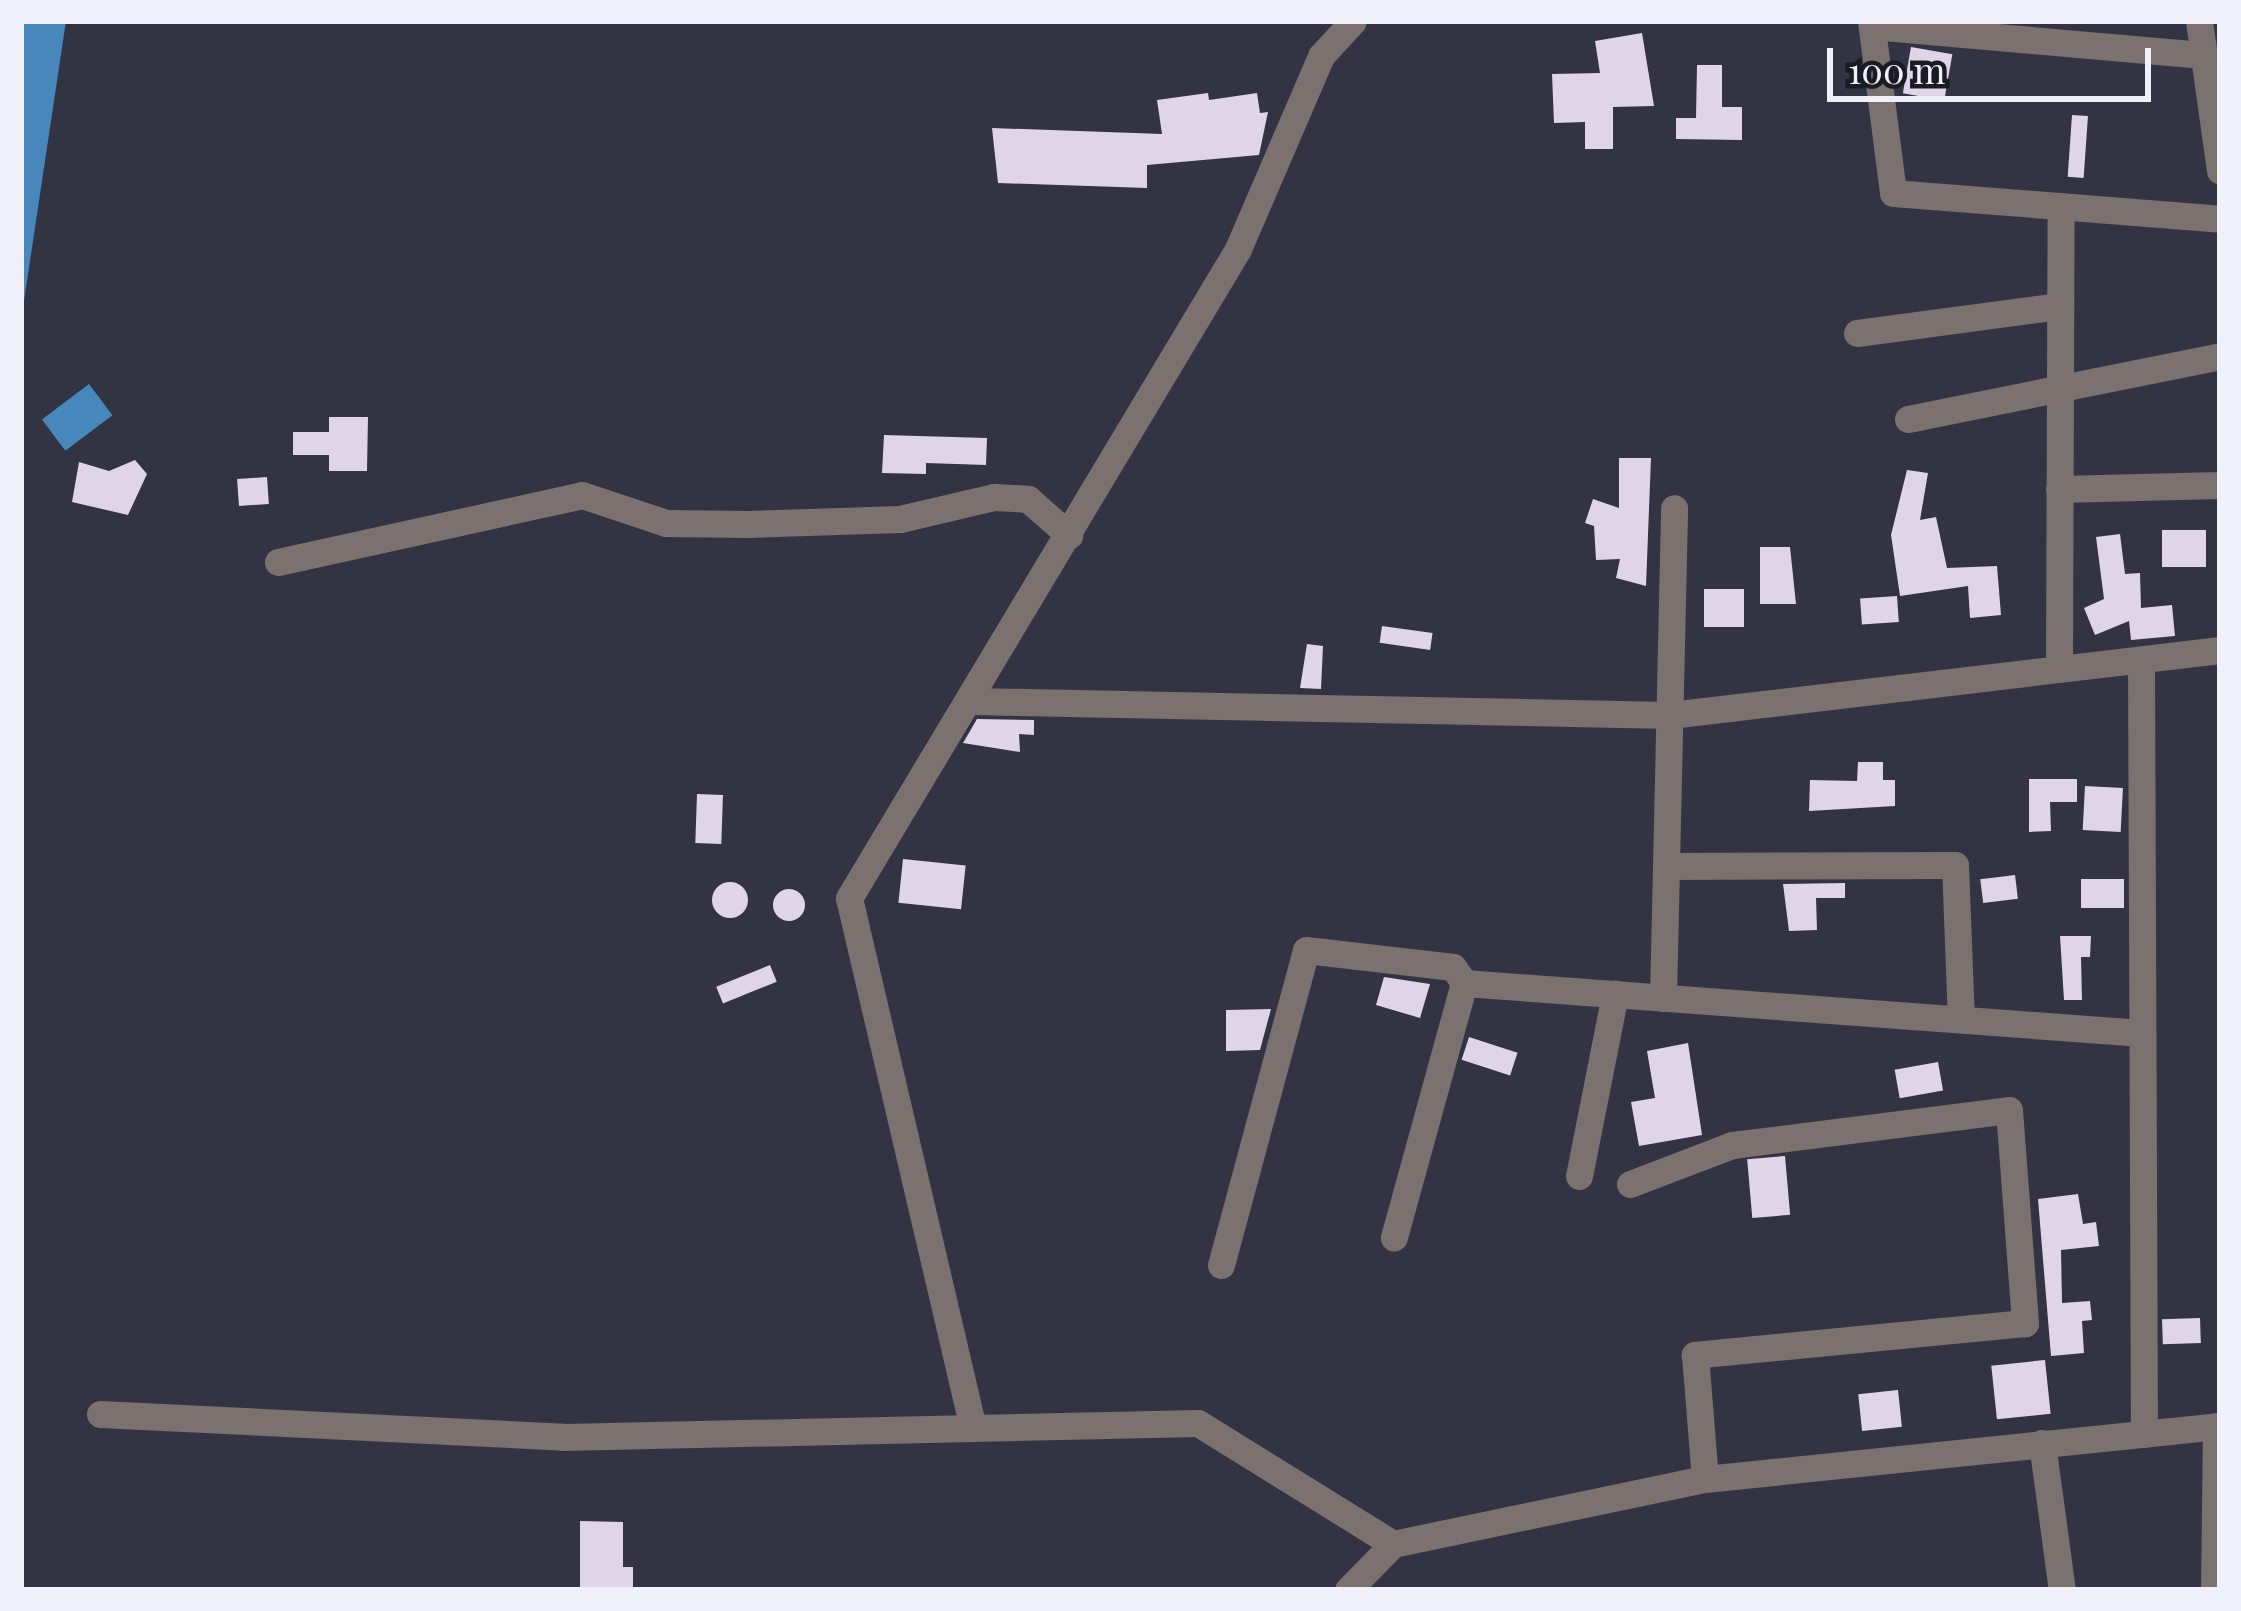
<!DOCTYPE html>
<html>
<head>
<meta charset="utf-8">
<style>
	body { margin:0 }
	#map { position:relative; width:2241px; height:1611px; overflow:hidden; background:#323343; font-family:"Playfair Display",serif }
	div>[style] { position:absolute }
	.water>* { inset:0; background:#4787bb; transform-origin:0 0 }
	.building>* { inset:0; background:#e0d5e8; transform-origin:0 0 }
	.round { border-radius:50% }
	.minor>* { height:27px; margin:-13.5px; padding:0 13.5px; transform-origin:13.5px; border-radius:13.5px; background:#7b716f }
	span { translate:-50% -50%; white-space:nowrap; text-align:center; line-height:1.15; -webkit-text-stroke:12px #1b1c23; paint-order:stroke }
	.frame { position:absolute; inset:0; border:24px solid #eff0fa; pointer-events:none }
	.scale { position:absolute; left:1827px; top:48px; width:324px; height:54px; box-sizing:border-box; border:6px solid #eff0fa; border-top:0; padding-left:15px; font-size:36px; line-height:42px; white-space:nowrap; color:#eff0fa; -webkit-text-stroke:9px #1b1c23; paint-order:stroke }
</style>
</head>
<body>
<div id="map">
	<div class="water">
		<div style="clip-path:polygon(21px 21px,66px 21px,21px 321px)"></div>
		<div style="left:89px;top:384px;width:39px;height:59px;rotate:53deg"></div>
	</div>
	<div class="building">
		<div style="clip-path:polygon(1642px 33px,1654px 106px,1613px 107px,1613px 149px,1585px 149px,1585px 122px,1554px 123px,1552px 74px,1600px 73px,1595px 41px)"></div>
		<div style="left:1911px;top:47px;width:42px;height:47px;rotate:10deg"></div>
		<div style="clip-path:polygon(1697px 65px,1722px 65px,1722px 107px,1742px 107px,1742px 140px,1676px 139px,1676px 118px,1696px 118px)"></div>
		<div style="clip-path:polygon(1208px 93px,1209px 100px,1257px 93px,1260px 113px,1268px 112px,1259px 155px,1147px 165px,1147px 188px,998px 183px,992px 128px,1162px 134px,1157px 100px)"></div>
		<div style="left:2072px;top:115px;width:16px;height:62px;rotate:4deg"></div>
		<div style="clip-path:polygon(329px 417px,368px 417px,367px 471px,329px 471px,329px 455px,293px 455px,293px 432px,329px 432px)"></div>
		<div style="clip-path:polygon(884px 435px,987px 438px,986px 465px,926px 463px,926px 474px,882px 473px)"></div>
		<div style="clip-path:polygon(1619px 458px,1651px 458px,1646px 586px,1616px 578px,1620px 559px,1596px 560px,1594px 526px,1585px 523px,1593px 499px,1619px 508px)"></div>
		<div style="clip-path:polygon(135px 460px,147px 474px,128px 515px,72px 502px,79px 462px,109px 471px)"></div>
		<div style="clip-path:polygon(1907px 470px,1928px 473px,1920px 520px,1936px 517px,1947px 568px,1997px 566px,2001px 615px,1970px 618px,1968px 586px,1900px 596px,1891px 535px)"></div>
		<div style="left:267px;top:477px;width:27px;height:30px;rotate:86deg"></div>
		<div style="left:2206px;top:530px;width:37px;height:44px;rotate:90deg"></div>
		<div style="clip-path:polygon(2120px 534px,2125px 574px,2140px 573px,2141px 608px,2172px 605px,2175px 636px,2131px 640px,2129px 621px,2095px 635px,2084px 608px,2104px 599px,2096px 537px)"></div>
		<div style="clip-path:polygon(1760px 547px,1790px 547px,1796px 604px,1760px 604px)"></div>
		<div style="left:1704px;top:589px;width:40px;height:38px"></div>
		<div style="left:1897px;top:596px;width:26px;height:37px;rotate:86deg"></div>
		<div style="left:1382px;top:626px;width:51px;height:17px;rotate:8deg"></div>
		<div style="clip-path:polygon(1307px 644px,1323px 646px,1321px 689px,1300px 688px)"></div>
		<div style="clip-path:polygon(977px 719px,1034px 720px,1034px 735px,1019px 734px,1020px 752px,963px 743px)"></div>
		<div style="clip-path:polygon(1858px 762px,1883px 762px,1883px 780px,1895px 780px,1895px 806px,1809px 811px,1810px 780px,1857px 781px)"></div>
		<div style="clip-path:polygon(2029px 779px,2077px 779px,2077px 802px,2050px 802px,2051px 831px,2029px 832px)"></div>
		<div style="left:2085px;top:786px;width:38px;height:44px;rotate:3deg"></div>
		<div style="left:697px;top:794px;width:26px;height:49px;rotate:2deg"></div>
		<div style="left:903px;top:859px;width:63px;height:44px;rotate:6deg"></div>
		<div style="left:2015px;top:875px;width:24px;height:35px;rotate:83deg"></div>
		<div style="left:2124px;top:879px;width:29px;height:43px;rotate:90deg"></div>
		<div class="round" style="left:712px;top:882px;width:36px;height:36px"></div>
		<div style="clip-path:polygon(1845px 883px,1845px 898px,1816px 898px,1817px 930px,1789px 931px,1783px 884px)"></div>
		<div class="round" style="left:773px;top:889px;width:32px;height:32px"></div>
		<div style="clip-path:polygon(2060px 936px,2091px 936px,2090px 957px,2081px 957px,2082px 1000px,2064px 1000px)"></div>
		<div style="left:770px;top:965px;width:18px;height:58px;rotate:68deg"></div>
		<div style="clip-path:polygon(1384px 977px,1430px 984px,1420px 1018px,1376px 1005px)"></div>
		<div style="clip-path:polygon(1271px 1009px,1260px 1050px,1226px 1051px,1226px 1010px)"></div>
		<div style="left:1469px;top:1037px;width:51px;height:24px;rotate:18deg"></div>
		<div style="clip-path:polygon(1688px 1043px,1702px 1135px,1639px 1146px,1631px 1102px,1655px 1098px,1647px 1051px)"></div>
		<div style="left:1938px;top:1062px;width:29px;height:44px;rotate:80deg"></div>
		<div style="left:1785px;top:1156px;width:59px;height:38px;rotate:85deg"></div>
		<div style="clip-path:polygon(2078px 1194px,2083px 1224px,2096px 1222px,2099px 1246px,2061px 1250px,2062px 1303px,2090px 1301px,2092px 1320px,2082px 1321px,2084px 1353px,2051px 1356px,2038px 1199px)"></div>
		<div style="left:2200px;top:1318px;width:25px;height:38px;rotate:88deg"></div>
		<div style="left:2045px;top:1360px;width:54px;height:54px;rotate:84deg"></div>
		<div style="left:1898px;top:1390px;width:37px;height:40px;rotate:84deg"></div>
		<div style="clip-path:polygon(580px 1521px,623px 1522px,623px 1567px,633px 1567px,633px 1590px,580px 1590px)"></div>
	</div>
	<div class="minor">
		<div style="left:1871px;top:21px;width:173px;rotate:82.7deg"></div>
		<div style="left:1893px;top:193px;width:328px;rotate:4.5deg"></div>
		<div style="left:2199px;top:21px;width:151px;rotate:82deg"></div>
		<div style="left:1872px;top:26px;width:332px;rotate:5deg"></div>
		<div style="left:1857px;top:333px;width:205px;rotate:-7.6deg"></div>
		<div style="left:1908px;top:419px;width:318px;rotate:-11.4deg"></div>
		<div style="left:2059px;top:489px;width:161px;rotate:-1.4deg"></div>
		<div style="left:278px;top:562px;width:311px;rotate:-12.4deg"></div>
		<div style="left:582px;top:495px;width:89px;rotate:18.4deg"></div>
		<div style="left:666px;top:523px;width:82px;rotate:0.7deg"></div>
		<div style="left:748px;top:524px;width:152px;rotate:-1.9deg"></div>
		<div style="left:900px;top:519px;width:97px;rotate:-13.2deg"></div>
		<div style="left:994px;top:497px;width:34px;rotate:3deg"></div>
		<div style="left:1028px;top:499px;width:55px;rotate:41.3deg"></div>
		<div style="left:2141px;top:660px;width:774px;rotate:89.78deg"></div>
		<div style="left:2059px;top:669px;width:463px;rotate:-89.8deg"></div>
		<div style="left:972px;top:701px;width:698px;rotate:1.15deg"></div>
		<div style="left:1670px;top:715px;width:554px;rotate:-6.74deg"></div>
		<div style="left:1666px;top:866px;width:289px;rotate:-0.2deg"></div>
		<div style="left:1955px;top:865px;width:154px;rotate:87.8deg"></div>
		<div style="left:1464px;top:983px;width:680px;rotate:4.22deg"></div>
		<div style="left:1663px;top:998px;width:490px;rotate:-88.7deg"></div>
		<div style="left:1579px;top:1176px;width:186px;rotate:-78.8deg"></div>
		<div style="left:1630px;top:1184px;width:109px;rotate:-20.9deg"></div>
		<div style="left:1732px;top:1145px;width:279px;rotate:-7.2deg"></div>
		<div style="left:2009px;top:1110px;width:214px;rotate:85.7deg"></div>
		<div style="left:2025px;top:1323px;width:332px;rotate:174.5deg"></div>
		<div style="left:1695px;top:1355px;width:124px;rotate:85.4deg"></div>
		<div style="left:1221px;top:1265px;width:326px;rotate:-74.9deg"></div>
		<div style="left:1306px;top:950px;width:148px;rotate:6.6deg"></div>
		<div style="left:1453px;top:967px;width:19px;rotate:55deg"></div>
		<div style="left:1464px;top:983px;width:264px;rotate:105.4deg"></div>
		<div style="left:100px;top:1414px;width:464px;rotate:2.8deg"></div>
		<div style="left:563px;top:1437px;width:635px;rotate:-1.26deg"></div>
		<div style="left:1198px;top:1423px;width:229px;rotate:31.8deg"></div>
		<div style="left:973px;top:1428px;width:544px;rotate:-103.17deg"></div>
		<div style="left:849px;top:898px;width:757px;rotate:-59.06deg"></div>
		<div style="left:1238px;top:249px;width:210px;rotate:-66.7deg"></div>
		<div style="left:1321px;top:56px;width:47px;rotate:-47.6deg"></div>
		<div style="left:2042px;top:1443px;width:148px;rotate:82.3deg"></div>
		<div style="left:1348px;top:1590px;width:64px;rotate:-45.6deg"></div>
		<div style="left:1393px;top:1544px;width:319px;rotate:-11.8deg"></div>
		<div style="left:1705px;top:1479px;width:518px;rotate:-5.88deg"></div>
		<div style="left:2214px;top:1590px;width:164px;rotate:-89.3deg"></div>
	</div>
	<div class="frame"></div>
	<div class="scale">100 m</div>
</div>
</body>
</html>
